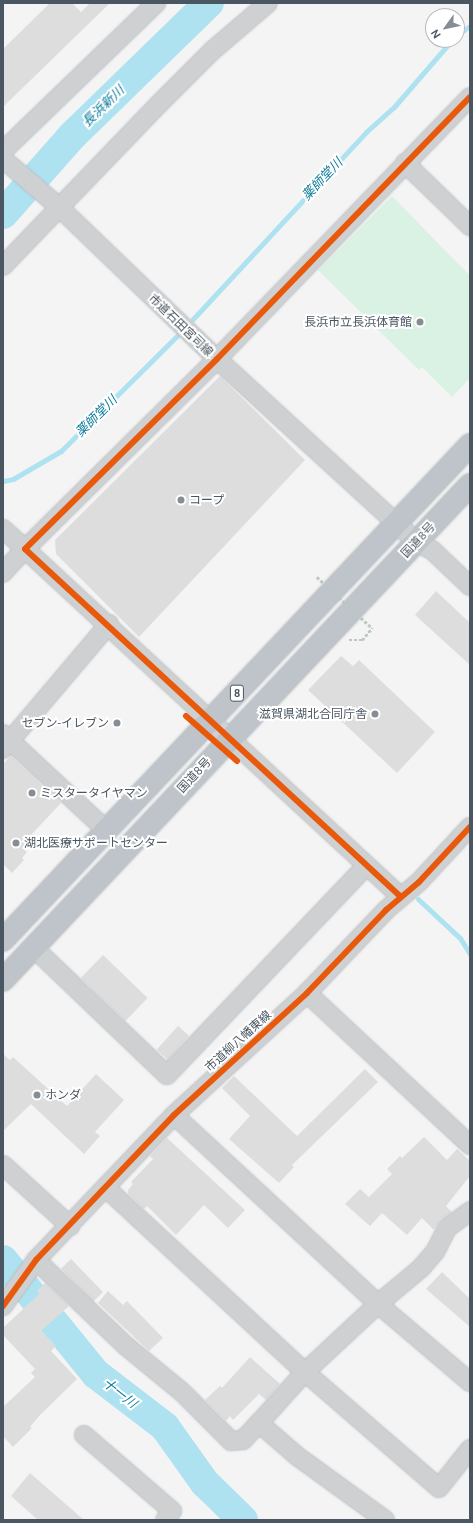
<!DOCTYPE html>
<html>
<head>
<meta charset="utf-8">
<style>
	body { margin:0 }
	#map { position:relative; width:473px; height:1523px; overflow:hidden; background:#f4f4f4; font-family:Ubuntu,"Noto Sans JP",sans-serif }
	div>[style] { position:absolute }
	.green>* { inset:0; background:#d9f2e3 }
	.stream>* { height:5px; margin:-2.5px; padding:0 2.5px; transform-origin:2.5px; border-radius:2.5px; background:#aee2f0 }
	.river>* { height:30px; margin:-15px; padding:0 15px; transform-origin:15px; border-radius:15px; background:#aee2f0 }
	.building>* { inset:0; background:#ddddde; transform-origin:0 0 }
	.path>* { height:2.5px; margin-top:-1.25px; transform-origin:0; background:repeating-linear-gradient(90deg,#bcc7c4 0 3px,transparent 0 5px) }
	.roads { filter:drop-shadow(0 0 1px #b9bec3) drop-shadow(0 0 1px #b9bec3) }
	.minor>* { height:18px; margin:-9px; padding:0 9px; transform-origin:9px; border-radius:9px; background:#ced0d2 }
	.highway>* { height:22px; margin:-11px; padding:0 11px; transform-origin:11px; border-radius:11px; background:#bec4c9 }
	.path-bridge>* { height:2.5px; margin-top:-1.25px; transform-origin:0; background:repeating-linear-gradient(90deg,#bcc7c4 0 3px,transparent 0 5px) }
	.cycleway>* { height:6px; margin:-3px; padding:0 3px; transform-origin:3px; border-radius:3px; background:#e8590c }
	.dots>* { width:11px; height:11px; translate:-50% -50%; box-sizing:border-box; border:2px solid #fff; border-radius:50% }
	span { translate:-50% -50%; white-space:nowrap; text-align:center; line-height:1.15; -webkit-text-stroke:4px #fff; paint-order:stroke }
	.shield-label span { padding:1px 3px; background:#fff; border:1px solid; border-radius:3px; -webkit-text-stroke-width:0 }
	.shield-label { font-size:11px; color:#4a5661; font-weight:700 }
	.poi-label { font-size:12px; color:#4a5661 }
	.right { translate:-100% -50%; text-align:right }
	.left { translate:0 -50%; text-align:left }
	.street-label { font-size:12px; color:#4a5661 }
	.water-label { font-size:13px; color:#0c7c9b; font-style:italic }
	.frame { position:absolute; inset:0; border:4px solid #4a5661; pointer-events:none }
	.north { position:absolute; left:425px; top:8px; width:40px; height:40px; box-sizing:border-box; background:#fff; border:1px solid #b7bbc0; border-radius:50%; rotate:237deg; font-size:11px; font-weight:700; line-height:16px; text-align:center; color:#4a5661 }
	.north::after { content:''; display:block; margin:auto; width:14px; height:18px; background:#868d94; clip-path:polygon(50% 0,100% 100%,50% 72%,0 100%) }
</style>
</head>
<body>
<div id="map">
	<div class="green">
		<div style="clip-path:polygon(392px 196px,470px 276px,470px 378px,452px 397px,422px 367px,419px 370px,318px 270px)"></div>
	</div>
	<div class="stream">
		<div style="left:457px;top:35px;width:16px;rotate:-35deg"></div>
		<div style="left:193px;top:319px;width:255px;rotate:-47.2deg"></div>
		<div style="left:366px;top:132px;width:38px;rotate:-42deg"></div>
		<div style="left:394px;top:107px;width:89px;rotate:-49.1deg"></div>
		<div style="left:3px;top:481px;width:10px;rotate:-11deg"></div>
		<div style="left:13px;top:479px;width:56px;rotate:-30.3deg"></div>
		<div style="left:61px;top:451px;width:165px;rotate:-44.8deg"></div>
		<div style="left:418px;top:899px;width:57px;rotate:42.9deg"></div>
		<div style="left:460px;top:938px;width:19px;rotate:58deg"></div>
	</div>
	<div class="river">
		<div style="left:3px;top:214px;width:104px;rotate:-48.5deg"></div>
		<div style="left:72px;top:136px;width:191px;rotate:-44.2deg"></div>
		<div style="left:3px;top:1260px;width:147px;rotate:50.8deg"></div>
		<div style="left:96px;top:1374px;width:87px;rotate:37.5deg"></div>
		<div style="left:165px;top:1427px;width:69px;rotate:54.5deg"></div>
		<div style="left:205px;top:1483px;width:53px;rotate:44.2deg"></div>
	</div>
	<div class="building">
		<div style="clip-path:polygon(50px 3px,72px 3px,81px 12px,90px 3px,110px 3px,3px 107px,3px 49px)"></div>
		<div style="clip-path:polygon(220px 376px,305px 460px,139px 637px,56px 554px,55px 540px)"></div>
		<div style="clip-path:polygon(436px 591px,470px 623px,470px 665px,415px 615px)"></div>
		<div style="clip-path:polygon(341px 656px,353px 666px,359px 660px,435px 732px,397px 773px,308px 690px)"></div>
		<div style="clip-path:polygon(11px 756px,61px 803px,31px 835px,33px 837px,23px 848px,27px 852px,22px 858px,24px 860px,12px 873px,3px 864px,3px 764px)"></div>
		<div style="left:103px;top:955px;width:62px;height:32px;rotate:44deg"></div>
		<div style="left:178px;top:1026px;width:15px;height:32px;rotate:42deg"></div>
		<div style="clip-path:polygon(3px 1054px,10px 1060px,13px 1057px,67px 1106px,96px 1074px,124px 1100px,95px 1132px,100px 1136px,84px 1154px,31px 1104px,3px 1131px)"></div>
		<div style="clip-path:polygon(365px 1069px,378px 1082px,292px 1165px,294px 1167px,279px 1183px,229px 1139px,250px 1116px,222px 1088px,234px 1076px,297px 1136px)"></div>
		<div style="clip-path:polygon(424px 1137px,447px 1160px,457px 1149px,470px 1161px,470px 1176px,446px 1206px,452px 1212px,440px 1220px,434px 1230px,422px 1218px,407px 1235px,382px 1213px,370px 1226px,345px 1204px,360px 1189px,369px 1197px,392px 1174px,387px 1169px,400px 1156px,402px 1158px)"></div>
		<div style="clip-path:polygon(167px 1138px,245px 1210px,228px 1228px,204px 1205px,176px 1235px,147px 1206px,144px 1209px,128px 1194px,128px 1190px,133px 1184px,131px 1182px,153px 1159px,150px 1156px)"></div>
		<div style="left:71px;top:1259px;width:46px;height:14px;rotate:46deg"></div>
		<div style="clip-path:polygon(442px 1272px,470px 1299px,470px 1327px,426px 1289px)"></div>
		<div style="clip-path:polygon(45px 1283px,69px 1306px,41px 1331px,56px 1346px,51px 1351px,77px 1379px,39px 1416px,30px 1427px,32px 1428px,13px 1447px,3px 1436px,3px 1407px,35px 1377px,31px 1373px,35px 1369px,3px 1335px,3px 1328px,39px 1294px,37px 1291px)"></div>
		<div style="clip-path:polygon(108px 1291px,123px 1305px,127px 1301px,163px 1338px,149px 1351px,98px 1303px)"></div>
		<div style="clip-path:polygon(250px 1357px,280px 1384px,266px 1400px,259px 1394px,233px 1420px,230px 1416px,226px 1421px,205px 1400px,220px 1386px,222px 1388px)"></div>
		<div style="clip-path:polygon(30px 1473px,84px 1520px,38px 1520px,11px 1496px)"></div>
	</div>
	<div class="path">
		<div style="left:349px;top:640px;width:13px"></div>
		<div style="left:362px;top:640px;width:16px;rotate:-50deg"></div>
	</div>
	<div class="roads">
		<div class="minor">
			<div style="left:3px;top:151px;width:213px;rotate:-44deg"></div>
			<div style="left:3px;top:159px;width:74px;rotate:40.6deg"></div>
			<div style="left:59px;top:207px;width:219px;rotate:43.9deg"></div>
			<div style="left:217px;top:359px;width:271px;rotate:42.5deg"></div>
			<div style="left:417px;top:542px;width:18px;rotate:29deg"></div>
			<div style="left:433px;top:551px;width:51px;rotate:43.4deg"></div>
			<div style="left:405px;top:163px;width:91px;rotate:44.1deg"></div>
			<div style="left:3px;top:266px;width:225px;rotate:-46.1deg"></div>
			<div style="left:159px;top:104px;width:76px;rotate:-45deg"></div>
			<div style="left:213px;top:50px;width:72px;rotate:-40.5deg"></div>
			<div style="left:3px;top:529px;width:30px;rotate:42deg"></div>
			<div style="left:25px;top:549px;width:33px;rotate:133deg"></div>
			<div style="left:3px;top:734px;width:141px;rotate:43deg"></div>
			<div style="left:3px;top:749px;width:164px;rotate:-49.7deg"></div>
			<div style="left:401px;top:897px;width:512px;rotate:-137.21deg"></div>
			<div style="left:25px;top:549px;width:270px;rotate:-44.7deg"></div>
			<div style="left:217px;top:359px;width:364px;rotate:-46deg"></div>
			<div style="left:34px;top:948px;width:184px;rotate:43.7deg"></div>
			<div style="left:167px;top:1075px;width:289px;rotate:-46.4deg"></div>
			<div style="left:307px;top:993px;width:223px;rotate:43deg"></div>
			<div style="left:174px;top:1115px;width:278px;rotate:42.8deg"></div>
			<div style="left:378px;top:1304px;width:121px;rotate:40.3deg"></div>
			<div style="left:3px;top:1165px;width:91px;rotate:42.3deg"></div>
			<div style="left:106px;top:1188px;width:271px;rotate:42.8deg"></div>
			<div style="left:305px;top:1372px;width:177px;rotate:40.9deg"></div>
			<div style="left:439px;top:1488px;width:50px;rotate:-51.5deg"></div>
			<div style="left:36px;top:1260px;width:124px;rotate:43.7deg"></div>
			<div style="left:126px;top:1346px;width:72px;rotate:39.4deg"></div>
			<div style="left:182px;top:1392px;width:69px;rotate:45deg"></div>
			<div style="left:231px;top:1441px;width:12px;rotate:-5deg"></div>
			<div style="left:243px;top:1440px;width:23px;rotate:-47deg"></div>
			<div style="left:259px;top:1423px;width:50px;rotate:41deg"></div>
			<div style="left:297px;top:1456px;width:109px;rotate:36deg"></div>
			<div style="left:3px;top:1306px;width:57px;rotate:-54.3deg"></div>
			<div style="left:36px;top:1260px;width:200px;rotate:-46.4deg"></div>
			<div style="left:174px;top:1115px;width:180px;rotate:-42.5deg"></div>
			<div style="left:307px;top:993px;width:115px;rotate:-46.4deg"></div>
			<div style="left:386px;top:910px;width:43px;rotate:-40.3deg"></div>
			<div style="left:419px;top:882px;width:75px;rotate:-47.2deg"></div>
			<div style="left:259px;top:1423px;width:69px;rotate:-48deg"></div>
			<div style="left:305px;top:1372px;width:100px;rotate:-43deg"></div>
			<div style="left:378px;top:1304px;width:56px;rotate:-39.9deg"></div>
			<div style="left:421px;top:1268px;width:21px;rotate:-49deg"></div>
			<div style="left:435px;top:1252px;width:27px;rotate:-63deg"></div>
			<div style="left:447px;top:1228px;width:29px;rotate:-36deg"></div>
			<div style="left:84px;top:1435px;width:116px;rotate:40.8deg"></div>
			<div style="left:172px;top:1511px;width:11px;rotate:128deg"></div>
		</div>
		<div class="highway">
			<div style="left:3px;top:940px;width:681px;rotate:-46.67deg"></div>
			<div style="left:3px;top:980px;width:681px;rotate:-46.67deg"></div>
		</div>
	</div>
	<div class="path-bridge">
		<div style="left:317px;top:577px;width:75px;rotate:42.8deg"></div>
	</div>
	<div class="cycleway">
		<div style="left:186px;top:716px;width:68px;rotate:41.4deg"></div>
		<div style="left:401px;top:897px;width:512px;rotate:-137.21deg"></div>
		<div style="left:25px;top:549px;width:270px;rotate:-44.7deg"></div>
		<div style="left:217px;top:359px;width:364px;rotate:-46deg"></div>
		<div style="left:3px;top:1306px;width:57px;rotate:-54.3deg"></div>
		<div style="left:36px;top:1260px;width:200px;rotate:-46.4deg"></div>
		<div style="left:174px;top:1115px;width:180px;rotate:-42.5deg"></div>
		<div style="left:307px;top:993px;width:115px;rotate:-46.4deg"></div>
		<div style="left:386px;top:910px;width:43px;rotate:-40.3deg"></div>
		<div style="left:419px;top:882px;width:75px;rotate:-47.2deg"></div>
	</div>
	<div class="dots">
		<div style="left:420px;top:322px;background:#868d94"></div>
		<div style="left:181px;top:500px;background:#868d94"></div>
		<div style="left:375px;top:714px;background:#868d94"></div>
		<div style="left:117px;top:723px;background:#868d94"></div>
		<div style="left:32px;top:793px;background:#868d94"></div>
		<div style="left:16px;top:843px;background:#868d94"></div>
		<div style="left:37px;top:1095px;background:#868d94"></div>
	</div>
	<div class="shield-label">
		<span style="left:237px;top:693px">8</span>
	</div>
	<div class="poi-label">
		<span class="right" style="left:412px;top:322px">長浜市立長浜体育館</span>
		<span class="left" style="left:189px;top:500px">コープ</span>
		<span class="right" style="left:367px;top:714px">滋賀県湖北合同庁舎</span>
		<span class="right" style="left:109px;top:723px">セブン-イレブン</span>
		<span class="left" style="left:40px;top:793px">ミスタータイヤマン</span>
		<span class="left" style="left:24px;top:843px">湖北医療サポートセンター</span>
		<span class="left" style="left:45px;top:1095px">ホンダ</span>
	</div>
	<div class="street-label">
		<span style="left:181px;top:325px;rotate:44deg">市道石田宮司線</span>
		<span style="left:418px;top:540px;rotate:-47deg">国道8号</span>
		<span style="left:194px;top:775px;rotate:-47deg">国道8号</span>
		<span style="left:238px;top:1041px;rotate:-42deg">市道柳八幡東線</span>
	</div>
	<div class="water-label">
		<span style="left:103px;top:106px;rotate:-44deg">長浜新川</span>
		<span style="left:322px;top:179px;rotate:-47deg">薬師堂川</span>
		<span style="left:96px;top:416px;rotate:-45deg">薬師堂川</span>
		<span style="left:120px;top:1393px;rotate:38deg">十一川</span>
	</div>
	<div class="frame"></div>
	<div class="north">N</div>
</div>
</body>
</html>
